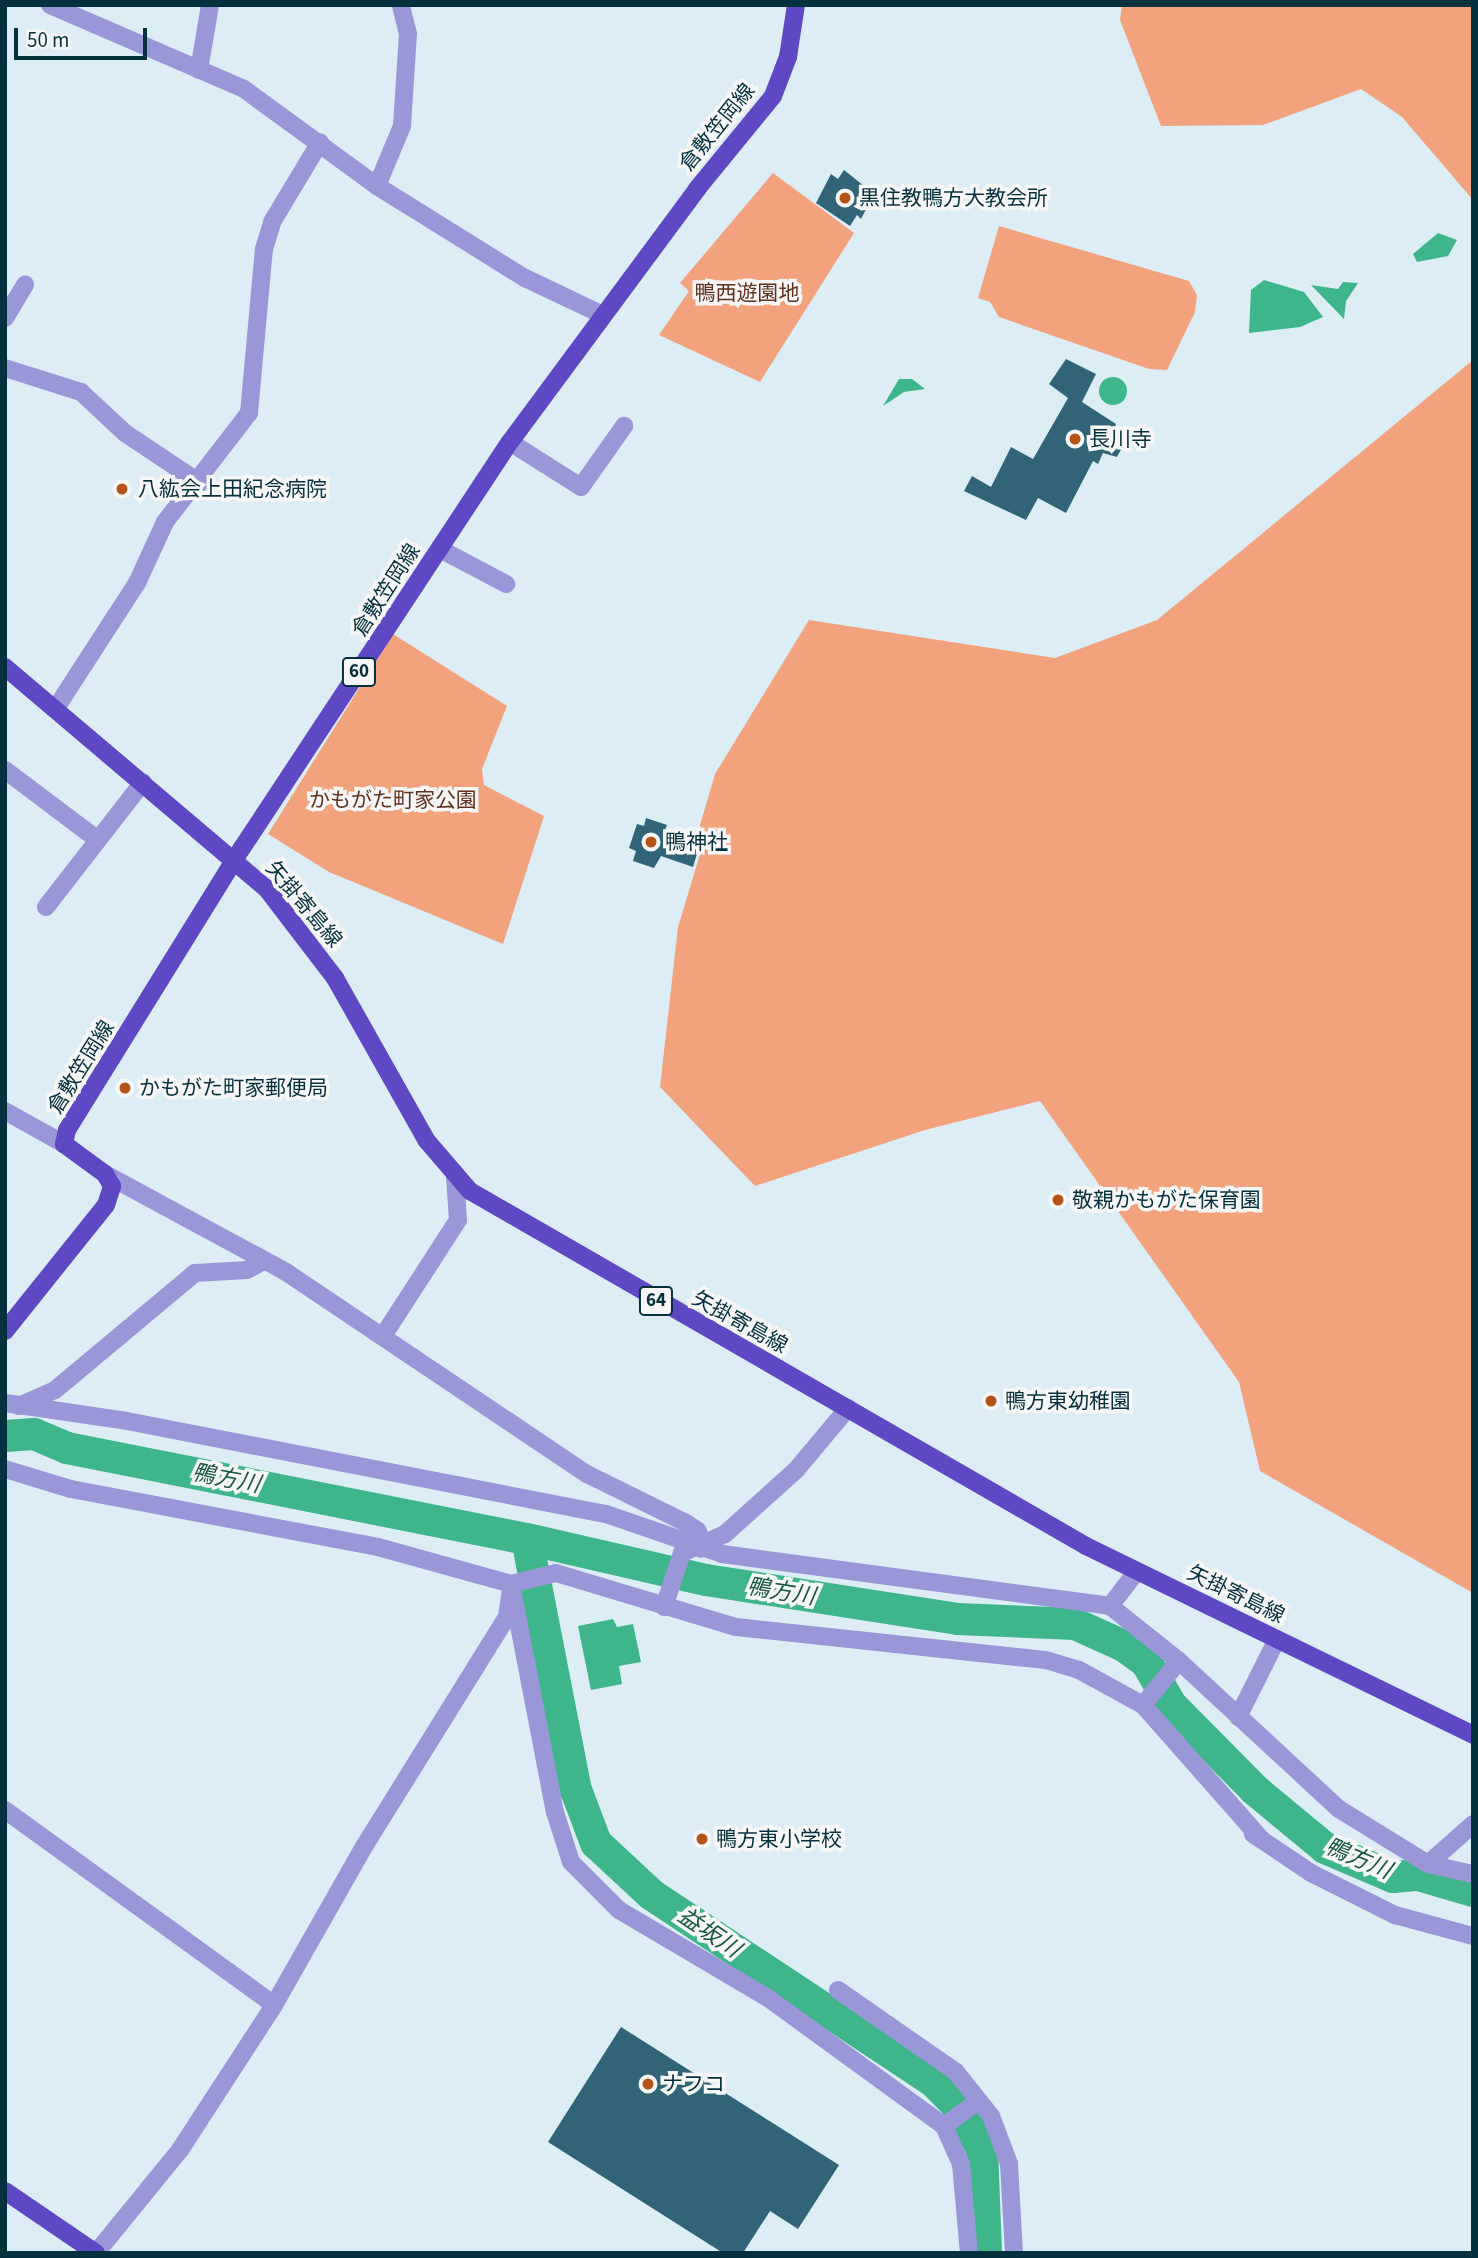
<!DOCTYPE html>
<html>
<head>
<meta charset="utf-8">
<style>
	body { margin:0 }
	#map { position:relative; width:1478px; height:2258px; overflow:hidden; background:#dcedf5; font-family:"Source Sans 3","Noto Sans JP",sans-serif }
	div>[style] { position:absolute }
	.green>* { inset:0; background:#f2a37e }
	.water>* { inset:0; background:#3eb58b }
	.round { border-radius:50% }
	.river>* { height:32px; margin:-16px; padding:0 16px; transform-origin:16px; border-radius:16px; background:#3eb58b }
	.building>* { inset:0; background:#326477 }
	.minor>* { height:18px; margin:-9px; padding:0 9px; transform-origin:9px; border-radius:9px; background:#9a97d9 }
	.major>* { height:18px; margin:-9px; padding:0 9px; transform-origin:9px; border-radius:9px; background:#5e48c3 }
	.dots>* { width:19px; height:19px; translate:-50% -50%; box-sizing:border-box; border:4px solid #f7f7f7; border-radius:50% }
	span { translate:-50% -50%; white-space:nowrap; text-align:center; line-height:1.15; -webkit-text-stroke:7px #f7f7f7; paint-order:stroke }
	.shield-label span { padding:2px 5px; background:#f7f7f7; border:2px solid; border-radius:5px; -webkit-text-stroke-width:0 }
	.shield-label { font-size:19px; color:#05313f; font-weight:700 }
	.street-label { font-size:21px; color:#05313f }
	.poi-label { font-size:21px; color:#05313f }
	.left { translate:0 -50%; text-align:left }
	.park-label { font-size:21px; color:#60321c }
	.water-label { font-size:23px; color:#195842; font-style:italic }
	.frame { position:absolute; inset:0; border:7px solid #05313f; pointer-events:none }
	.scale { position:absolute; left:14px; top:28px; width:133px; height:32px; box-sizing:border-box; border:4px solid #05313f; border-top:0; padding-left:9px; font-size:21px; line-height:24px; white-space:nowrap; color:#05313f; -webkit-text-stroke:5px #f7f7f7; paint-order:stroke }
</style>
</head>
<body>
<div id="map">
	<div class="green">
		<div style="clip-path:polygon(1122px 5px,1473px 5px,1473px 200px,1402px 117px,1361px 89px,1263px 125px,1161px 126px,1120px 20px)"></div>
		<div style="clip-path:polygon(773px 173px,854px 233px,760px 382px,659px 335px,689px 291px,680px 283px)"></div>
		<div style="clip-path:polygon(999px 226px,1189px 281px,1197px 295px,1195px 312px,1167px 370px,1149px 369px,999px 317px,990px 302px,978px 298px)"></div>
		<div style="clip-path:polygon(1473px 360px,1473px 1593px,1260px 1471px,1239px 1382px,1040px 1101px,925px 1130px,755px 1186px,660px 1087px,678px 927px,704px 841px,700px 825px,715px 774px,809px 620px,1055px 658px,1157px 620px)"></div>
		<div style="clip-path:polygon(393px 634px,507px 706px,482px 769px,484px 785px,544px 816px,503px 944px,329px 872px,268px 834px)"></div>
	</div>
	<div class="water">
		<div style="clip-path:polygon(1438px 233px,1457px 240px,1448px 256px,1417px 262px,1413px 254px)"></div>
		<div style="clip-path:polygon(1264px 280px,1304px 292px,1323px 317px,1300px 327px,1249px 333px,1251px 290px)"></div>
		<div style="clip-path:polygon(1343px 282px,1358px 283px,1346px 301px,1344px 319px,1311px 285px,1338px 289px)"></div>
		<div class="round" style="left:1099px;top:377px;width:28px;height:28px"></div>
		<div style="clip-path:polygon(899px 379px,912px 379px,925px 389px,904px 392px,883px 406px)"></div>
		<div style="clip-path:polygon(613px 1619px,617px 1627px,633px 1624px,641px 1662px,619px 1666px,622px 1684px,591px 1690px,578px 1626px)"></div>
	</div>
	<div class="river">
		<div style="left:5px;top:1436px;width:29px;rotate:-4deg"></div>
		<div style="left:34px;top:1434px;width:36px;rotate:23deg"></div>
		<div style="left:67px;top:1448px;width:469px;rotate:11.2deg"></div>
		<div style="left:527px;top:1539px;width:184px;rotate:12.9deg"></div>
		<div style="left:706px;top:1580px;width:255px;rotate:8.8deg"></div>
		<div style="left:958px;top:1619px;width:117px;rotate:2.4deg"></div>
		<div style="left:1075px;top:1624px;width:54px;rotate:24.2deg"></div>
		<div style="left:1124px;top:1646px;width:29px;rotate:36deg"></div>
		<div style="left:1147px;top:1663px;width:48px;rotate:60.3deg"></div>
		<div style="left:1171px;top:1705px;width:120px;rotate:45.3deg"></div>
		<div style="left:1255px;top:1790px;width:91px;rotate:39.6deg"></div>
		<div style="left:1325px;top:1848px;width:74px;rotate:23.1deg"></div>
		<div style="left:1393px;top:1877px;width:25px;rotate:-5deg"></div>
		<div style="left:1418px;top:1875px;width:57px;rotate:16.2deg"></div>
		<div style="left:527px;top:1539px;width:256px;rotate:79deg"></div>
		<div style="left:576px;top:1790px;width:57px;rotate:69.3deg"></div>
		<div style="left:596px;top:1843px;width:76px;rotate:42.9deg"></div>
		<div style="left:652px;top:1895px;width:338px;rotate:33.5deg"></div>
		<div style="left:934px;top:2082px;width:30px;rotate:45deg"></div>
		<div style="left:955px;top:2103px;width:52px;rotate:59deg"></div>
		<div style="left:982px;top:2148px;width:105px;rotate:87.8deg"></div>
	</div>
	<div class="building">
		<div style="clip-path:polygon(844px 170px,874px 194px,861px 219px,857px 215px,850px 226px,816px 203px,831px 174px,838px 179px)"></div>
		<div style="clip-path:polygon(1066px 359px,1096px 374px,1082px 402px,1116px 424px,1111px 435px,1125px 442px,1117px 457px,1103px 453px,1098px 464px,1093px 461px,1066px 513px,1038px 498px,1026px 520px,964px 491px,972px 476px,991px 487px,1011px 447px,1033px 459px,1068px 398px,1049px 384px)"></div>
		<div style="clip-path:polygon(646px 818px,667px 825px,663px 835px,699px 847px,693px 867px,661px 856px,654px 868px,633px 861px,636px 851px,629px 848px,637px 824px,644px 826px)"></div>
		<div style="clip-path:polygon(621px 2027px,839px 2165px,798px 2229px,770px 2211px,743px 2253px,723px 2253px,548px 2142px)"></div>
	</div>
	<div class="minor">
		<div style="left:50px;top:5px;width:211px;rotate:23.4deg"></div>
		<div style="left:244px;top:89px;width:165px;rotate:36.1deg"></div>
		<div style="left:377px;top:186px;width:174px;rotate:31.9deg"></div>
		<div style="left:525px;top:278px;width:86px;rotate:25.4deg"></div>
		<div style="left:199px;top:70px;width:66px;rotate:-80.4deg"></div>
		<div style="left:377px;top:186px;width:65px;rotate:-67.4deg"></div>
		<div style="left:402px;top:126px;width:92px;rotate:-86.3deg"></div>
		<div style="left:408px;top:34px;width:30px;rotate:-104deg"></div>
		<div style="left:5px;top:318px;width:39px;rotate:-59deg"></div>
		<div style="left:5px;top:368px;width:80px;rotate:17.5deg"></div>
		<div style="left:81px;top:392px;width:60px;rotate:43deg"></div>
		<div style="left:125px;top:433px;width:90px;rotate:33.7deg"></div>
		<div style="left:510px;top:442px;width:84px;rotate:32.4deg"></div>
		<div style="left:581px;top:487px;width:75px;rotate:-54.8deg"></div>
		<div style="left:440px;top:549px;width:75px;rotate:27.9deg"></div>
		<div style="left:56px;top:708px;width:149px;rotate:-57.1deg"></div>
		<div style="left:137px;top:583px;width:67px;rotate:-65.3deg"></div>
		<div style="left:165px;top:522px;width:138px;rotate:-52.4deg"></div>
		<div style="left:249px;top:413px;width:165px;rotate:-84.8deg"></div>
		<div style="left:264px;top:249px;width:28px;rotate:-73deg"></div>
		<div style="left:272px;top:222px;width:93px;rotate:-59deg"></div>
		<div style="left:5px;top:770px;width:116px;rotate:37deg"></div>
		<div style="left:46px;top:907px;width:158px;rotate:-52.2deg"></div>
		<div style="left:5px;top:1111px;width:68px;rotate:29.2deg"></div>
		<div style="left:105px;top:1174px;width:206px;rotate:28.4deg"></div>
		<div style="left:286px;top:1272px;width:362px;rotate:33.9deg"></div>
		<div style="left:587px;top:1474px;width:110px;rotate:26.3deg"></div>
		<div style="left:686px;top:1523px;width:14px;rotate:34deg"></div>
		<div style="left:698px;top:1531px;width:18px;rotate:81deg"></div>
		<div style="left:383px;top:1336px;width:138px;rotate:-57.1deg"></div>
		<div style="left:458px;top:1220px;width:43px;rotate:-94deg"></div>
		<div style="left:5px;top:1403px;width:123px;rotate:8.4deg"></div>
		<div style="left:127px;top:1421px;width:488px;rotate:11deg"></div>
		<div style="left:606px;top:1514px;width:123px;rotate:19deg"></div>
		<div style="left:722px;top:1554px;width:391px;rotate:7.6deg"></div>
		<div style="left:1110px;top:1606px;width:88px;rotate:38.6deg"></div>
		<div style="left:1179px;top:1661px;width:218px;rotate:42.8deg"></div>
		<div style="left:1339px;top:1809px;width:105px;rotate:31.7deg"></div>
		<div style="left:1428px;top:1864px;width:46px;rotate:12.5deg"></div>
		<div style="left:19px;top:1406px;width:39px;rotate:-24deg"></div>
		<div style="left:55px;top:1390px;width:182px;rotate:-39.9deg"></div>
		<div style="left:195px;top:1273px;width:52px;rotate:-3.3deg"></div>
		<div style="left:247px;top:1270px;width:18px;rotate:-29deg"></div>
		<div style="left:5px;top:1469px;width:69px;rotate:16.9deg"></div>
		<div style="left:71px;top:1489px;width:312px;rotate:10.7deg"></div>
		<div style="left:378px;top:1547px;width:138px;rotate:15.5deg"></div>
		<div style="left:511px;top:1584px;width:46px;rotate:-13.7deg"></div>
		<div style="left:556px;top:1573px;width:188px;rotate:16.7deg"></div>
		<div style="left:736px;top:1627px;width:312px;rotate:6.1deg"></div>
		<div style="left:1046px;top:1660px;width:34px;rotate:17deg"></div>
		<div style="left:1079px;top:1670px;width:73px;rotate:28.7deg"></div>
		<div style="left:1143px;top:1705px;width:179px;rotate:48.6deg"></div>
		<div style="left:1261px;top:1839px;width:9px;rotate:-148deg"></div>
		<div style="left:511px;top:1584px;width:232px;rotate:79.1deg"></div>
		<div style="left:555px;top:1812px;width:52px;rotate:72.3deg"></div>
		<div style="left:571px;top:1862px;width:68px;rotate:45deg"></div>
		<div style="left:619px;top:1910px;width:173px;rotate:30.6deg"></div>
		<div style="left:768px;top:1998px;width:218px;rotate:36deg"></div>
		<div style="left:944px;top:2126px;width:42px;rotate:65.9deg"></div>
		<div style="left:961px;top:2164px;width:89px;rotate:84.9deg"></div>
		<div style="left:1110px;top:1606px;width:44px;rotate:-52.4deg"></div>
		<div style="left:664px;top:1607px;width:57px;rotate:-71.6deg"></div>
		<div style="left:682px;top:1553px;width:47px;rotate:-23.8deg"></div>
		<div style="left:725px;top:1534px;width:96px;rotate:-42deg"></div>
		<div style="left:796px;top:1470px;width:81px;rotate:-50deg"></div>
		<div style="left:1143px;top:1705px;width:57px;rotate:-50.7deg"></div>
		<div style="left:1238px;top:1717px;width:87px;rotate:-63.4deg"></div>
		<div style="left:5px;top:1810px;width:332px;rotate:35.9deg"></div>
		<div style="left:1253px;top:1834px;width:70px;rotate:33.9deg"></div>
		<div style="left:1311px;top:1873px;width:94px;rotate:26.6deg"></div>
		<div style="left:1395px;top:1915px;width:81px;rotate:15.1deg"></div>
		<div style="left:1428px;top:1864px;width:60px;rotate:-41.6deg"></div>
		<div style="left:838px;top:1990px;width:144px;rotate:34.8deg"></div>
		<div style="left:956px;top:2072px;width:56px;rotate:51.5deg"></div>
		<div style="left:991px;top:2116px;width:51px;rotate:69.4deg"></div>
		<div style="left:1009px;top:2164px;width:89px;rotate:86.8deg"></div>
		<div style="left:944px;top:2126px;width:42px;rotate:-36.3deg"></div>
		<div style="left:96px;top:2253px;width:133px;rotate:-50.8deg"></div>
		<div style="left:180px;top:2150px;width:173px;rotate:-57deg"></div>
		<div style="left:274px;top:2005px;width:184px;rotate:-60.4deg"></div>
		<div style="left:365px;top:1845px;width:269px;rotate:-58.1deg"></div>
		<div style="left:507px;top:1617px;width:22px;rotate:-82deg"></div>
	</div>
	<div class="major">
		<div style="left:5px;top:667px;width:342px;rotate:40.3deg"></div>
		<div style="left:266px;top:888px;width:113px;rotate:52.5deg"></div>
		<div style="left:335px;top:978px;width:187px;rotate:60.6deg"></div>
		<div style="left:427px;top:1141px;width:66px;rotate:49.3deg"></div>
		<div style="left:470px;top:1191px;width:711px;rotate:29.95deg"></div>
		<div style="left:1086px;top:1546px;width:431px;rotate:26deg"></div>
		<div style="left:5px;top:1331px;width:161px;rotate:-51.3deg"></div>
		<div style="left:106px;top:1205px;width:20px;rotate:-72deg"></div>
		<div style="left:112px;top:1186px;width:14px;rotate:-120deg"></div>
		<div style="left:105px;top:1174px;width:51px;rotate:-143.8deg"></div>
		<div style="left:64px;top:1144px;width:14px;rotate:-78deg"></div>
		<div style="left:67px;top:1130px;width:332px;rotate:-58.2deg"></div>
		<div style="left:242px;top:848px;width:486px;rotate:-56.6deg"></div>
		<div style="left:510px;top:442px;width:315px;rotate:-53.5deg"></div>
		<div style="left:697px;top:189px;width:120px;rotate:-50.7deg"></div>
		<div style="left:773px;top:96px;width:42px;rotate:-69deg"></div>
		<div style="left:788px;top:57px;width:53px;rotate:-81.3deg"></div>
		<div style="left:5px;top:2191px;width:110px;rotate:34.3deg"></div>
	</div>
	<div class="dots">
		<div style="left:845px;top:198px;background:#b55219"></div>
		<div style="left:1075px;top:439px;background:#b55219"></div>
		<div style="left:122px;top:489px;background:#b55219"></div>
		<div style="left:651px;top:842px;background:#b55219"></div>
		<div style="left:125px;top:1088px;background:#b55219"></div>
		<div style="left:1058px;top:1200px;background:#b55219"></div>
		<div style="left:991px;top:1401px;background:#b55219"></div>
		<div style="left:702px;top:1839px;background:#b55219"></div>
		<div style="left:648px;top:2084px;background:#b55219"></div>
	</div>
	<div class="shield-label">
		<span style="left:359px;top:672px">60</span>
		<span style="left:656px;top:1301px">64</span>
	</div>
	<div class="street-label">
		<span style="left:717px;top:127px;rotate:-51deg">倉敷笠岡線</span>
		<span style="left:386px;top:590px;rotate:-57deg">倉敷笠岡線</span>
		<span style="left:304px;top:904px;rotate:50deg">矢掛寄島線</span>
		<span style="left:81px;top:1067px;rotate:-58deg">倉敷笠岡線</span>
		<span style="left:740px;top:1322px;rotate:29deg">矢掛寄島線</span>
		<span style="left:1236px;top:1594px;rotate:26deg">矢掛寄島線</span>
	</div>
	<div class="poi-label">
		<span class="left" style="left:859px;top:198px">黒住教鴨方大教会所</span>
		<span class="left" style="left:1089px;top:439px">長川寺</span>
		<span class="left" style="left:138px;top:489px">八紘会上田紀念病院</span>
		<span class="left" style="left:665px;top:842px">鴨神社</span>
		<span class="left" style="left:139px;top:1088px">かもがた町家郵便局</span>
		<span class="left" style="left:1072px;top:1200px">敬親かもがた保育園</span>
		<span class="left" style="left:1005px;top:1401px">鴨方東幼稚園</span>
		<span class="left" style="left:716px;top:1839px">鴨方東小学校</span>
		<span class="left" style="left:662px;top:2084px">ナフコ</span>
	</div>
	<div class="park-label">
		<span style="left:747px;top:293px">鴨西遊園地</span>
		<span style="left:393px;top:800px">かもがた町家公園</span>
	</div>
	<div class="water-label">
		<span style="left:226px;top:1479px;rotate:11deg">鴨方川</span>
		<span style="left:781px;top:1592px;rotate:9deg">鴨方川</span>
		<span style="left:1358px;top:1859px;rotate:23deg">鴨方川</span>
		<span style="left:709px;top:1933px;rotate:34deg">益坂川</span>
	</div>
	<div class="frame"></div>
	<div class="scale">50 m</div>
</div>
</body>
</html>
